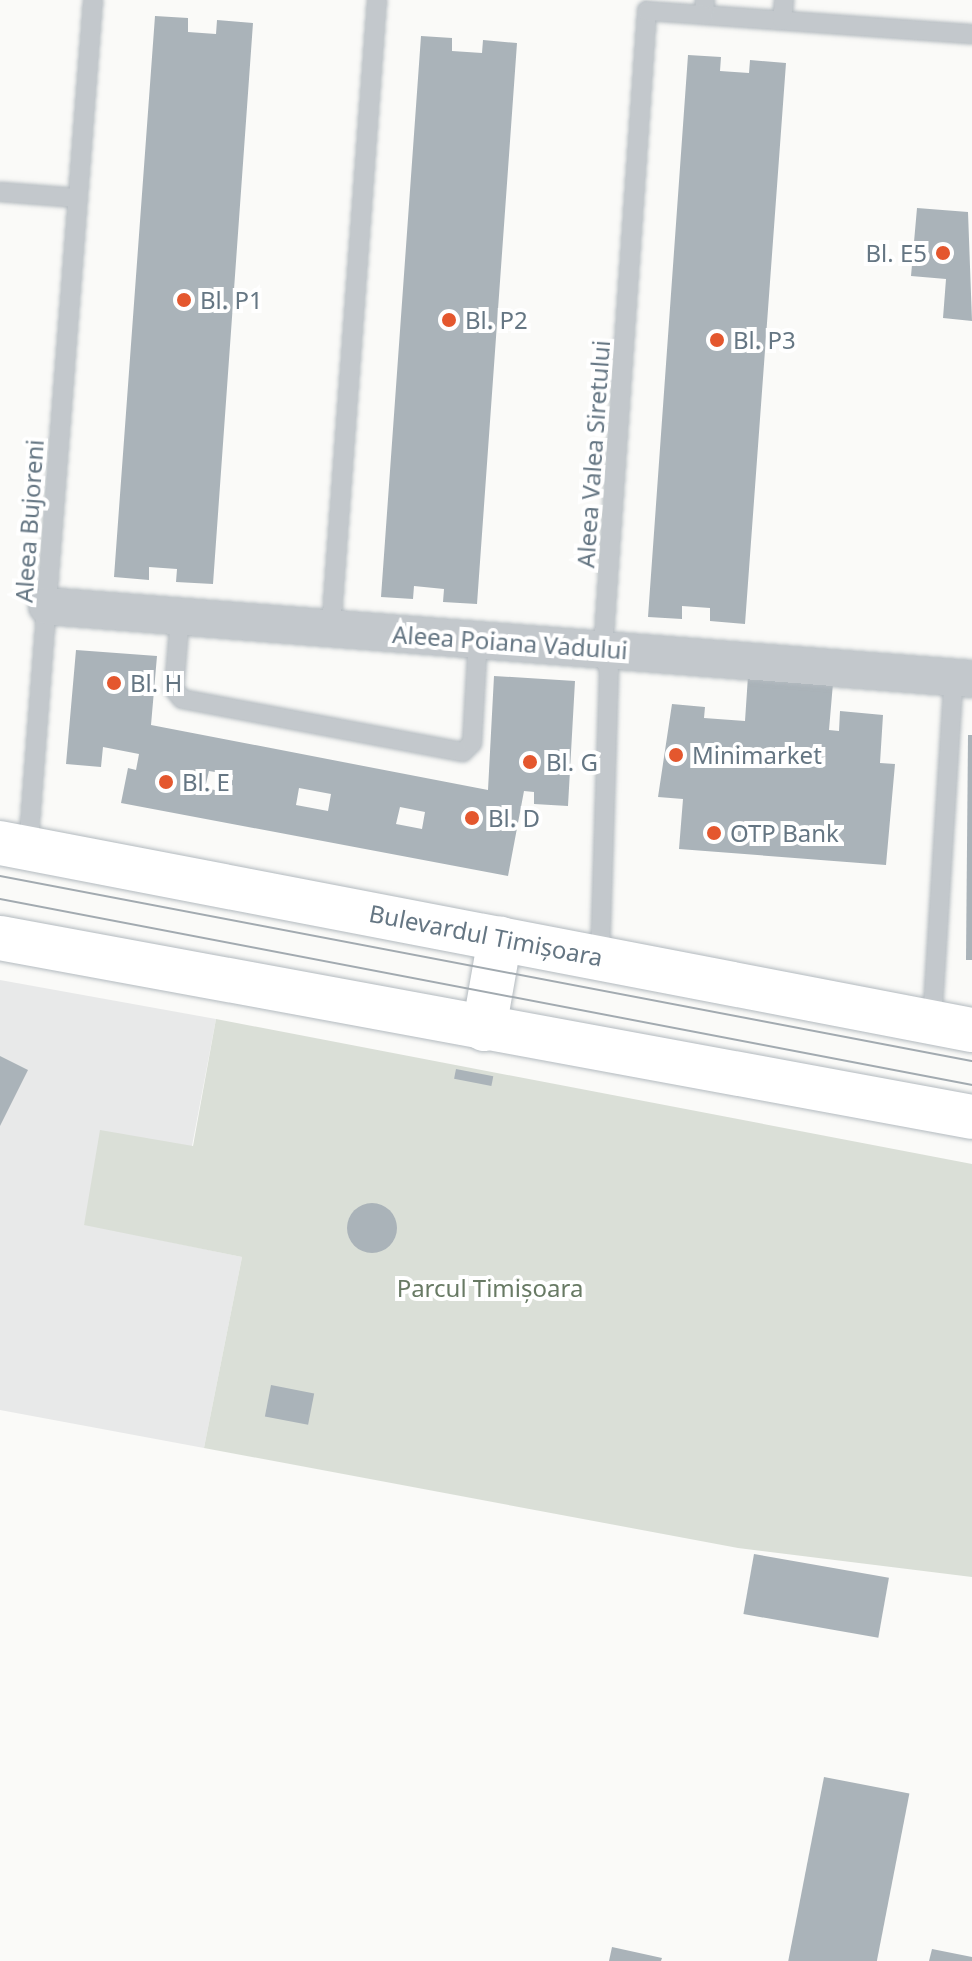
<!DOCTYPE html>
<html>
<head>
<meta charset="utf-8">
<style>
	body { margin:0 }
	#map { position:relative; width:972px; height:1961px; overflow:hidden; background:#fafaf8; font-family:"Noto Sans",sans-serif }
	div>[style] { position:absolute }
	.built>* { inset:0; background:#e8e9e9 }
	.green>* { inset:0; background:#dadfd7 }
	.building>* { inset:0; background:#aab3b9; transform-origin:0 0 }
	.round { border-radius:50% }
	.roads { filter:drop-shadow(0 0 2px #b3babf) drop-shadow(0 0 2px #b3babf) }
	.lane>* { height:18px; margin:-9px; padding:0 9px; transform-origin:9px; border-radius:9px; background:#c3c8cc }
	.street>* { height:36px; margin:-18px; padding:0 18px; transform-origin:18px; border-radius:18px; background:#c3c8cc }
	.secondary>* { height:44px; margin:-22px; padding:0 22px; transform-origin:22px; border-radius:22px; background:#fff }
	.tram>* { height:2px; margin:-1px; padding:0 1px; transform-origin:1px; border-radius:1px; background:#a2aab0 }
	.dots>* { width:22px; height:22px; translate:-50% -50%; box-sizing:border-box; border:4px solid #fff; border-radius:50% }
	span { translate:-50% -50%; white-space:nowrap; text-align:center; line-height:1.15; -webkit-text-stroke:8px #fff; paint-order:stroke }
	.poi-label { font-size:24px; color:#657683 }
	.right { translate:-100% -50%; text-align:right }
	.left { translate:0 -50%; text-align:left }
	.street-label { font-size:24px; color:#657683 }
	.park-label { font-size:24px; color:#687a64 }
</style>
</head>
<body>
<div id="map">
	<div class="built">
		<div style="clip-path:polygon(0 980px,216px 1019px,192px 1146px,84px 1224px,242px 1257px,204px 1448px,0 1410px)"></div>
	</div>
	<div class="green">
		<div style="clip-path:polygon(216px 1019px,972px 1164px,972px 1577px,738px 1548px,204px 1448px,242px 1257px,84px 1225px,100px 1130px,193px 1146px)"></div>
	</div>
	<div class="building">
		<div style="clip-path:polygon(155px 16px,188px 18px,188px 32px,216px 34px,217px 20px,253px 23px,213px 584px,176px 582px,177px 569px,149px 567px,149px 580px,114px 577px)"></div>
		<div style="clip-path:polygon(421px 36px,452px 38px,452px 51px,482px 53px,483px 40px,517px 43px,477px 604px,443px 602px,444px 589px,414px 586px,413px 599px,381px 597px)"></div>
		<div style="clip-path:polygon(688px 55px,721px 57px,720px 71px,749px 73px,750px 60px,786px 63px,745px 624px,710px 621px,710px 608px,682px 606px,682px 619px,648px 617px)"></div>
		<div style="clip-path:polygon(917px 208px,968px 212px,972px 321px,943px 318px,946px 279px,911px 276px)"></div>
		<div style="clip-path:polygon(evenodd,76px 650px,157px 656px,151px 725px,488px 790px,494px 676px,575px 681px,568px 806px,534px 804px,534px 792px,524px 791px,508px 876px,121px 803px,128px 768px,136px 770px,139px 754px,103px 747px,101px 767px,66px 764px,76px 650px,209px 771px,233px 775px,230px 793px,205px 788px,209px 771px,76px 650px,299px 788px,331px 794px,328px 811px,296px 805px,299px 788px,76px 650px,400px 807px,425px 812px,422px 829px,396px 824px,400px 807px)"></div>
		<div style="clip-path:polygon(748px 676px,833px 683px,829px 730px,839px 731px,840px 711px,883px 715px,880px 763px,895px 764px,886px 865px,679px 849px,683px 799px,658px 797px,672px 704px,705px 707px,704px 718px,745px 721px)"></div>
		<div style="clip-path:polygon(968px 735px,972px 735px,972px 960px,966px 960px)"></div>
		<div style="clip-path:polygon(0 1056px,28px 1070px,0 1126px)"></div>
		<div style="left:456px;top:1069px;width:38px;height:10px;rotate:11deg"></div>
		<div class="round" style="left:347px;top:1203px;width:50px;height:50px"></div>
		<div style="left:271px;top:1385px;width:44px;height:32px;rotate:11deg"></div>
		<div style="left:754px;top:1554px;width:137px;height:61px;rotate:10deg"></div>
		<div style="left:824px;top:1777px;width:87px;height:188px;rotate:11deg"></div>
		<div style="clip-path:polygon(612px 1947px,662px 1958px,661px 1961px,609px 1961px)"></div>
		<div style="clip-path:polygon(932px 1949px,972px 1957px,972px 1961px,929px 1961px)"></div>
	</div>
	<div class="roads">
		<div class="lane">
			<div style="left:705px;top:0;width:15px;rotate:94deg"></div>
			<div style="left:704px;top:15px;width:269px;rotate:4.1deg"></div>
			<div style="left:782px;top:20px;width:20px;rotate:-84deg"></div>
			<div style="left:0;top:192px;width:78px;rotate:4.4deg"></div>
			<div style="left:180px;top:616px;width:73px;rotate:94.7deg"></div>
			<div style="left:174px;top:689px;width:13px;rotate:51deg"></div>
			<div style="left:182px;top:699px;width:286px;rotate:10.7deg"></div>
			<div style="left:463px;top:752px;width:13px;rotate:-45deg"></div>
			<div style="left:472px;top:743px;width:104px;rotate:-86.7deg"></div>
			<div style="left:331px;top:629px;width:631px;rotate:-85.82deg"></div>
			<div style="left:28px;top:849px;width:851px;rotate:-85.62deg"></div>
			<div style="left:600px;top:957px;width:285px;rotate:-88.2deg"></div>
			<div style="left:609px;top:672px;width:23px;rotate:-105deg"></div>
			<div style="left:603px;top:650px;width:641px;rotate:-86.06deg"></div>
			<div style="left:647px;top:11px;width:57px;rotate:4deg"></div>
			<div style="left:932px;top:1022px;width:346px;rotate:-86.4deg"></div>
		</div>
		<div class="street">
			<div style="left:47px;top:606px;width:928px;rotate:4.51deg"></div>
		</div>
		<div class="secondary">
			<div style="left:0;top:843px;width:990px;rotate:10.89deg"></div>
			<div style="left:0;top:938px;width:988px;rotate:10.43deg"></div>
			<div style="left:484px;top:1029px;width:92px;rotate:-80deg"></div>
		</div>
	</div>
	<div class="tram">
		<div style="left:0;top:876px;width:989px;rotate:10.78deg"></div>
		<div style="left:0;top:899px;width:990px;rotate:10.83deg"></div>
	</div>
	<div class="dots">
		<div style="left:943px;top:253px;background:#e4572e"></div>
		<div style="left:184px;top:300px;background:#e4572e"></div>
		<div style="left:449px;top:320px;background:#e4572e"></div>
		<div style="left:717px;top:340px;background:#e4572e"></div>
		<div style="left:114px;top:683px;background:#e4572e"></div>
		<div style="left:676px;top:755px;background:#e4572e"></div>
		<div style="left:530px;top:762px;background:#e4572e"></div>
		<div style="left:166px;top:782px;background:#e4572e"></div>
		<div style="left:472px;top:818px;background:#e4572e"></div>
		<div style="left:714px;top:833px;background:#e4572e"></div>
	</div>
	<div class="poi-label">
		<span class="right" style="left:927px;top:253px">Bl. E5</span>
		<span class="left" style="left:200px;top:300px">Bl. P1</span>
		<span class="left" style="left:465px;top:320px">Bl. P2</span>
		<span class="left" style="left:733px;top:340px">Bl. P3</span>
		<span class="left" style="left:130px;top:683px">Bl. H</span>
		<span class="left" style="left:692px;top:755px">Minimarket</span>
		<span class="left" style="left:546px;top:762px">Bl. G</span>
		<span class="left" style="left:182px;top:782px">Bl. E</span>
		<span class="left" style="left:488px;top:818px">Bl. D</span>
		<span class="left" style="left:730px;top:833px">OTP Bank</span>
	</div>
	<div class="street-label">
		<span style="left:593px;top:454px;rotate:-86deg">Aleea Valea Siretului</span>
		<span style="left:29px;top:521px;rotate:-86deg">Aleea Bujoreni</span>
		<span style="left:510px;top:642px;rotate:4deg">Aleea Poiana Vadului</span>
		<span style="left:486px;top:935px;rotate:11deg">Bulevardul Timișoara</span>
	</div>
	<div class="park-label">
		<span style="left:490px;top:1288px">Parcul Timișoara</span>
	</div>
</div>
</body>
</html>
